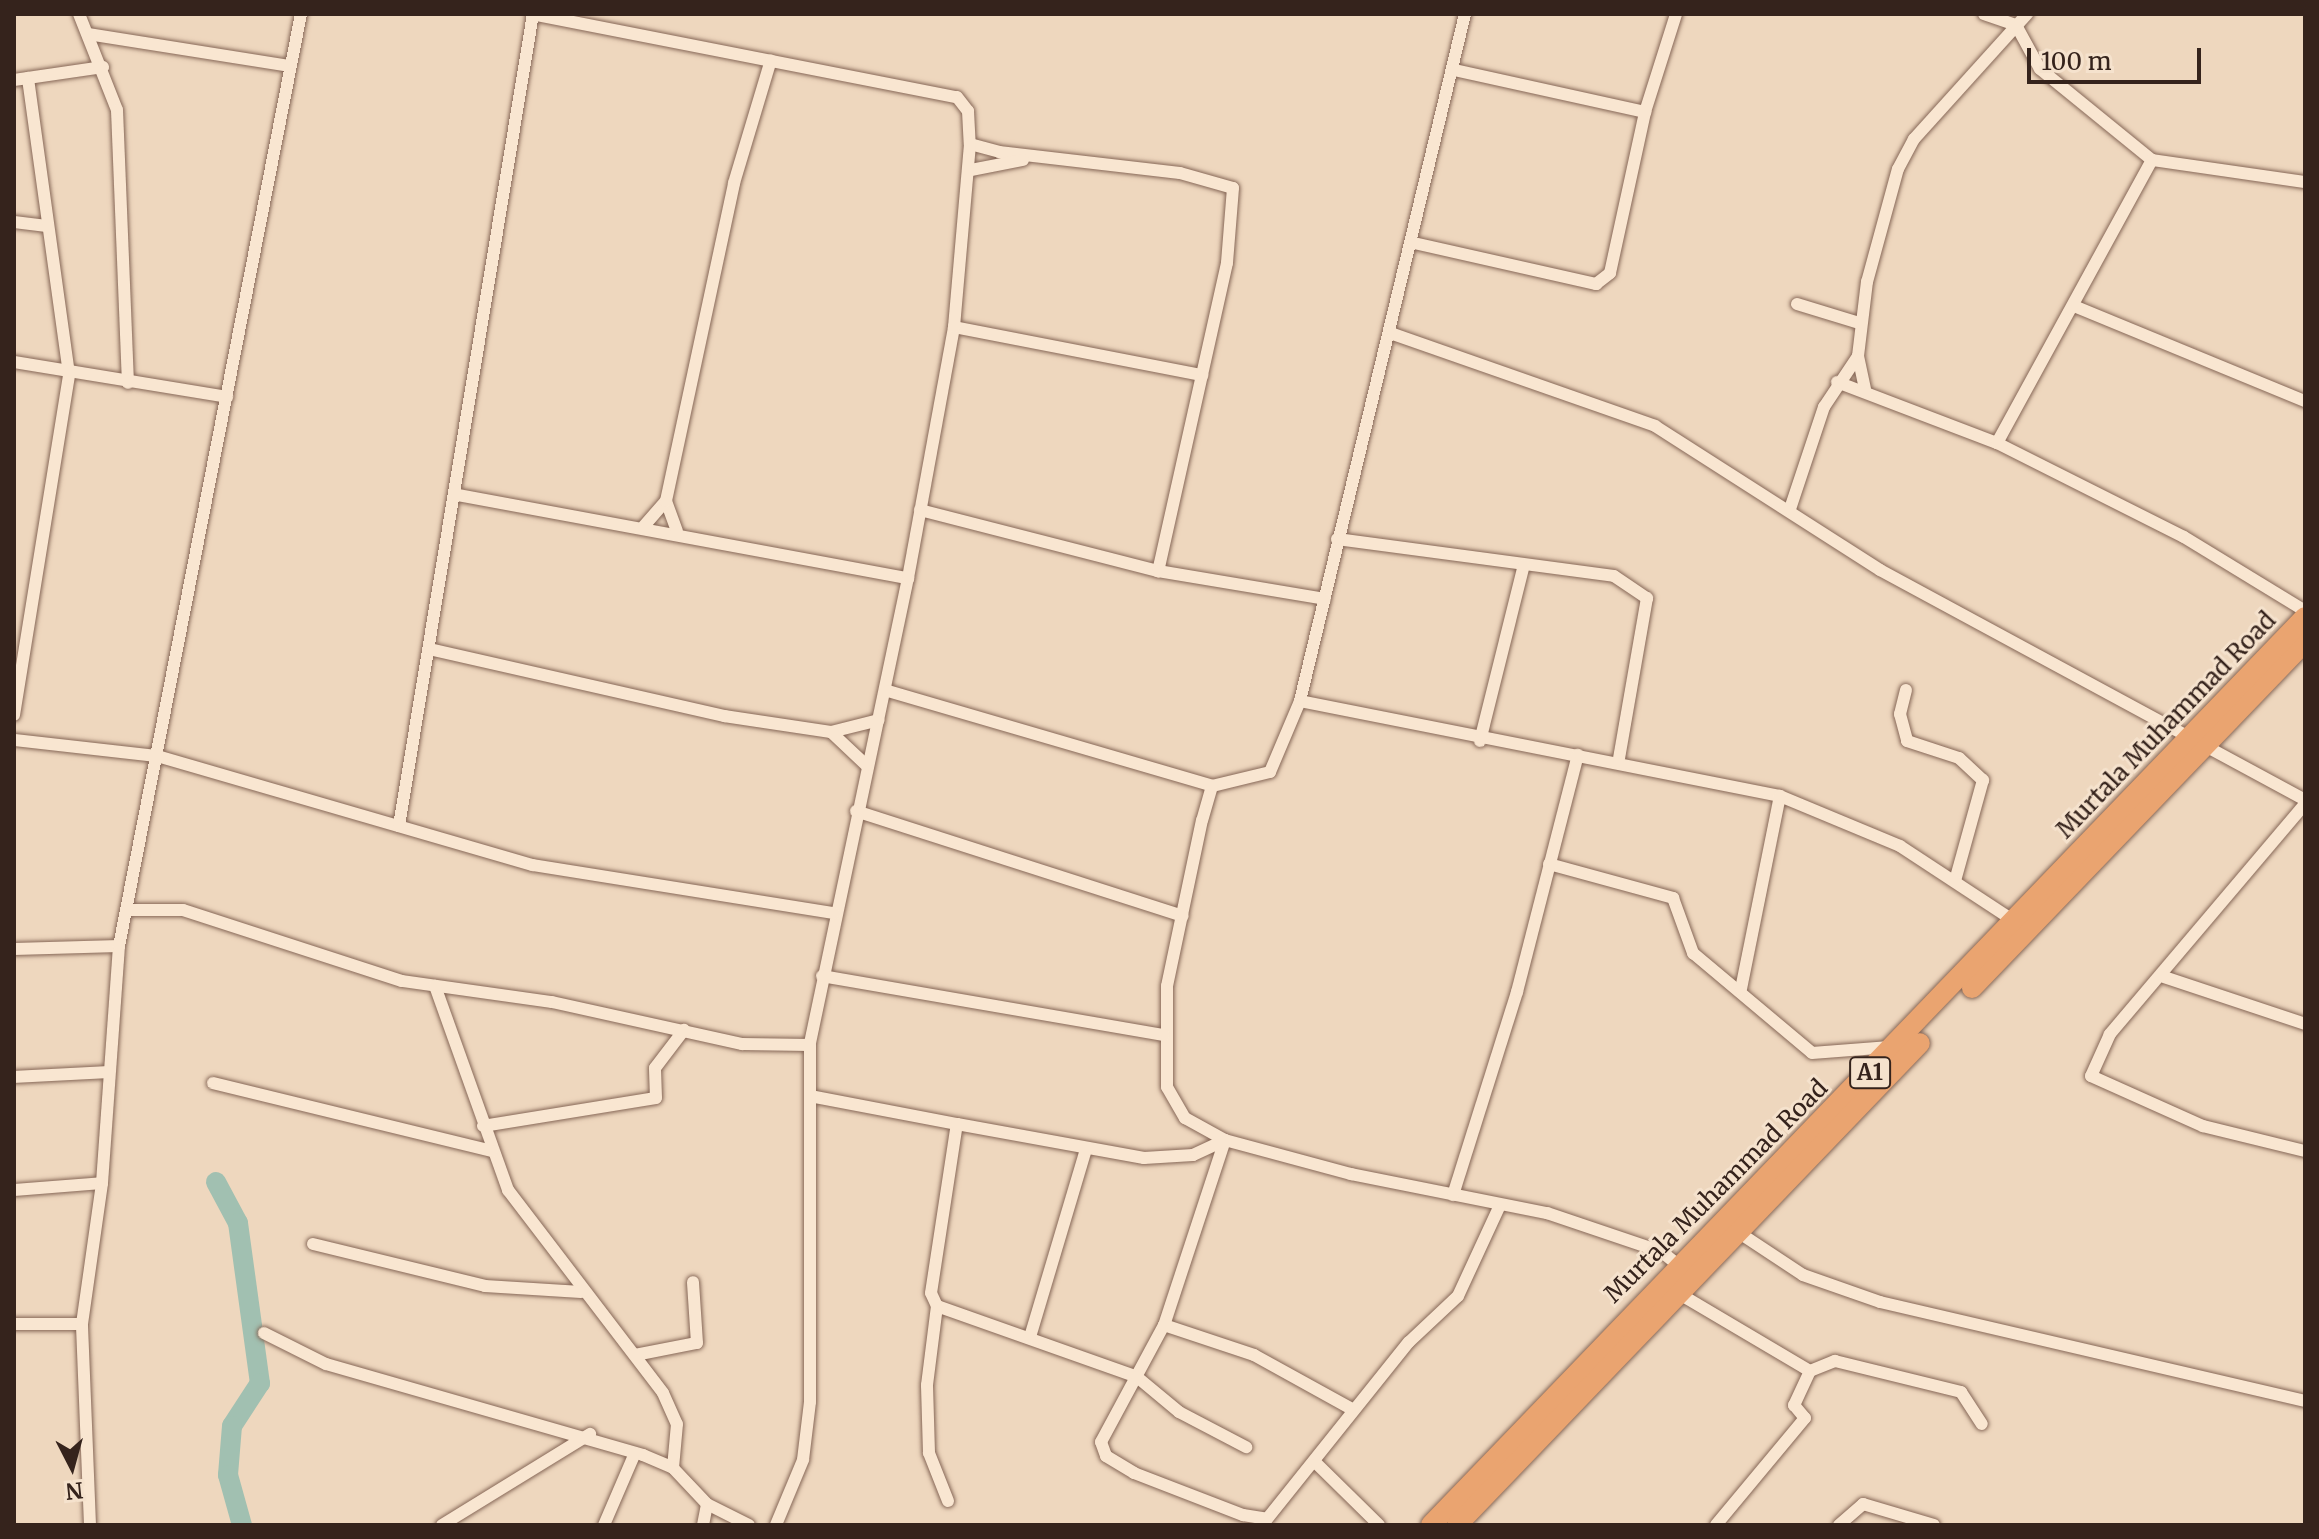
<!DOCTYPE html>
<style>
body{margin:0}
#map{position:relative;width:2319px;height:1539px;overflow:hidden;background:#eed7be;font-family:Merriweather,serif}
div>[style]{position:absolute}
.river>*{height:20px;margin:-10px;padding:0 10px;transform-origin:10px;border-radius:10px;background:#a1c0b1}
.roads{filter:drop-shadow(0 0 2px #866757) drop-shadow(0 0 2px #866757)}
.minor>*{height:12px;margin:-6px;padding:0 6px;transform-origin:6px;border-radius:6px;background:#f9e6d1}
.trunk>*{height:20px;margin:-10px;padding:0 10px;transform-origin:10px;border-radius:10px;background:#eaa470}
span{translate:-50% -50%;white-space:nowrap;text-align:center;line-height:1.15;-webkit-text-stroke:6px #f5e2cd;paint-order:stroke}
.shield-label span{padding:2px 6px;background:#f5e2cd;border:2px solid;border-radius:6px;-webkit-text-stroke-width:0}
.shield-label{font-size:22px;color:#35231c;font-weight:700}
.street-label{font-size:24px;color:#35231c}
.frame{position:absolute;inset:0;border:16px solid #35231c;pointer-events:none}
.north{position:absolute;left:32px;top:1427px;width:80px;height:80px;-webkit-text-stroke:6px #f5e2cd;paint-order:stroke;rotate:174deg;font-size:22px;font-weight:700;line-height:32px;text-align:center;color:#35231c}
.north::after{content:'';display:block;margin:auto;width:28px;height:36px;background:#35231c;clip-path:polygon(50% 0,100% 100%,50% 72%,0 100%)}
.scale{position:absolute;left:2027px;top:48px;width:174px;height:36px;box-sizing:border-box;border:4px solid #35231c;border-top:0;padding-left:10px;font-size:24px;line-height:28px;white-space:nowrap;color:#35231c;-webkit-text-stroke:6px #f5e2cd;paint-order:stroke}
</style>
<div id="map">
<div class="river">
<i style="left:216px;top:1182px;width:47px;rotate:61.8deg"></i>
<i style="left:238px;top:1223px;width:162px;rotate:82.2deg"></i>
<i style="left:260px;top:1383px;width:51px;rotate:123.1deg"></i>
<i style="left:232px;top:1426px;width:49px;rotate:94.7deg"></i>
<i style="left:228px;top:1475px;width:52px;rotate:74.4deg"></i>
</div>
<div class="roads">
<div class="minor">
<i style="left:79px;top:14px;width:103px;rotate:68.4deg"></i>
<i style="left:117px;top:110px;width:273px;rotate:87.7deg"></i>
<i style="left:532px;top:14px;width:433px;rotate:11.1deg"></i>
<i style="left:957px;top:97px;width:18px;rotate:52deg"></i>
<i style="left:968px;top:111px;width:33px;rotate:87deg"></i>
<i style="left:970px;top:144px;width:30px;rotate:15deg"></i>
<i style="left:999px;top:152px;width:182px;rotate:6.6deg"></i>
<i style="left:1180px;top:173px;width:55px;rotate:15.8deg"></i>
<i style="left:1233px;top:188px;width:75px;rotate:94.6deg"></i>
<i style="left:1227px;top:263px;width:316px;rotate:102.6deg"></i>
<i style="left:1465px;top:14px;width:707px;rotate:103.51deg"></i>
<i style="left:1300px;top:701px;width:77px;rotate:112.9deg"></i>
<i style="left:1270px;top:772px;width:60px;rotate:166.4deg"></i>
<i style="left:1212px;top:786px;width:35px;rotate:106deg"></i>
<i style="left:1202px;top:820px;width:170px;rotate:101.9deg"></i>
<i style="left:1167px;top:986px;width:101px;rotate:90deg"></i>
<i style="left:1167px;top:1087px;width:36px;rotate:60deg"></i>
<i style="left:1185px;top:1118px;width:46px;rotate:28.8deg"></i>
<i style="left:1225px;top:1140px;width:131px;rotate:15.1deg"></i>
<i style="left:1351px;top:1174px;width:200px;rotate:11.3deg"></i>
<i style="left:1547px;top:1213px;width:121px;rotate:18.7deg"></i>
<i style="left:1662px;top:1252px;width:21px;rotate:39deg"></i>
<i style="left:1984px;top:14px;width:34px;rotate:19deg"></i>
<i style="left:2016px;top:25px;width:50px;rotate:61.4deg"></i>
<i style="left:2040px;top:69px;width:144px;rotate:39.1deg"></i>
<i style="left:2152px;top:160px;width:155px;rotate:8.2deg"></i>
<i style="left:88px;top:34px;width:205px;rotate:9deg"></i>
<i style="left:1454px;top:70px;width:196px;rotate:12.4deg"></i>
<i style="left:14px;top:80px;width:90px;rotate:-8.3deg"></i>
<i style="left:971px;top:170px;width:53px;rotate:-10.9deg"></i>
<i style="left:14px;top:222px;width:31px;rotate:7deg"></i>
<i style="left:1414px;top:243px;width:187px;rotate:12.7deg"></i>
<i style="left:1596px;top:284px;width:18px;rotate:-38deg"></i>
<i style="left:1610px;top:273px;width:165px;rotate:-77.7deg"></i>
<i style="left:1645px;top:112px;width:103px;rotate:-72.4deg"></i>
<i style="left:1797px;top:304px;width:65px;rotate:17deg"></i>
<i style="left:2074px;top:306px;width:250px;rotate:22.4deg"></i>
<i style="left:954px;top:327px;width:253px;rotate:11deg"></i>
<i style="left:1393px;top:334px;width:278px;rotate:19.3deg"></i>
<i style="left:1655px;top:426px;width:267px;rotate:32.6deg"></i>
<i style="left:1880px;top:570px;width:483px;rotate:28.4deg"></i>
<i style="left:1858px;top:356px;width:34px;rotate:78deg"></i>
<i style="left:14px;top:362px;width:216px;rotate:9.3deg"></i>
<i style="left:1837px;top:382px;width:171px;rotate:20.9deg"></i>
<i style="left:1997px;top:443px;width:209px;rotate:26.7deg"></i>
<i style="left:2184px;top:537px;width:142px;rotate:31.4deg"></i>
<i style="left:1997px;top:443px;width:323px;rotate:-61.3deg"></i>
<i style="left:458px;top:495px;width:458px;rotate:10.5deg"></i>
<i style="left:908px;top:578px;width:477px;rotate:101.9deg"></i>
<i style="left:810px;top:1045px;width:357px;rotate:90deg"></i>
<i style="left:810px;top:1402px;width:58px;rotate:96.9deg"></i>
<i style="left:803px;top:1460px;width:70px;rotate:112.6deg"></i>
<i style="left:666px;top:501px;width:32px;rotate:70deg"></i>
<i style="left:1790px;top:509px;width:108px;rotate:-71.6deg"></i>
<i style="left:1824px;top:407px;width:61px;rotate:-56.3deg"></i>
<i style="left:1858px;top:356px;width:75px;rotate:-83.1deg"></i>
<i style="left:1867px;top:282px;width:117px;rotate:-74.7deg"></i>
<i style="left:1898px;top:169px;width:34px;rotate:-62deg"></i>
<i style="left:1914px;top:139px;width:169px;rotate:-47.9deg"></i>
<i style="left:920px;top:510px;width:246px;rotate:14.4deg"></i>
<i style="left:1158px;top:571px;width:169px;rotate:9.5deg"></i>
<i style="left:644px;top:526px;width:33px;rotate:-49deg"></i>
<i style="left:666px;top:501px;width:325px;rotate:-77.9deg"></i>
<i style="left:734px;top:183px;width:128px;rotate:-73.3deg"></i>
<i style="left:1337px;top:539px;width:279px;rotate:7.6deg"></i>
<i style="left:1614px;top:576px;width:40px;rotate:34deg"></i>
<i style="left:1647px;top:598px;width:163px;rotate:99.9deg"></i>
<i style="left:908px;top:578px;width:255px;rotate:-79.6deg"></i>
<i style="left:954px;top:327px;width:184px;rotate:-85deg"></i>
<i style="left:429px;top:649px;width:303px;rotate:12.8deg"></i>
<i style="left:724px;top:716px;width:108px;rotate:8.5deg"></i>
<i style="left:831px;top:732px;width:49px;rotate:-14deg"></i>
<i style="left:1906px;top:690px;width:25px;rotate:104deg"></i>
<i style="left:1900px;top:714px;width:28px;rotate:75deg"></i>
<i style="left:1907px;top:741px;width:55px;rotate:18.1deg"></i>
<i style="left:1959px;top:758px;width:33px;rotate:43deg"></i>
<i style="left:1983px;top:780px;width:105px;rotate:105.5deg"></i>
<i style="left:888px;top:691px;width:338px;rotate:16.3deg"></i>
<i style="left:1300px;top:701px;width:489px;rotate:11.2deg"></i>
<i style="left:1780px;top:796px;width:130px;rotate:22.6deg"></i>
<i style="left:1900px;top:846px;width:136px;rotate:33.3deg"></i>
<i style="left:14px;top:715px;width:345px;rotate:-80.8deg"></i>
<i style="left:69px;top:374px;width:299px;rotate:-97.9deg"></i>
<i style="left:831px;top:732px;width:48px;rotate:43.3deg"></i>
<i style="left:14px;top:740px;width:144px;rotate:6.4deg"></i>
<i style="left:157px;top:756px;width:391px;rotate:16.2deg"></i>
<i style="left:533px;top:865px;width:305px;rotate:9.1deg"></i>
<i style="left:1480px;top:741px;width:181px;rotate:-76deg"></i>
<i style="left:2305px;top:804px;width:302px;rotate:130.3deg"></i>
<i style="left:2110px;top:1034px;width:46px;rotate:114.3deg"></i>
<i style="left:2091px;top:1076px;width:123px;rotate:24.1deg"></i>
<i style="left:2203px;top:1126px;width:105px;rotate:13.8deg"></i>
<i style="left:856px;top:811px;width:343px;rotate:17.8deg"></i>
<i style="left:399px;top:826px;width:823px;rotate:-80.63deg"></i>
<i style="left:1549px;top:864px;width:129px;rotate:15.3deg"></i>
<i style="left:1673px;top:898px;width:59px;rotate:70deg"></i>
<i style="left:1693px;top:953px;width:155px;rotate:40deg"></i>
<i style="left:1812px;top:1053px;width:78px;rotate:-4.4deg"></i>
<i style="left:129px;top:910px;width:54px"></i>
<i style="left:183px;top:910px;width:230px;rotate:18deg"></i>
<i style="left:402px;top:981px;width:151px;rotate:8deg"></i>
<i style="left:552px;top:1002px;width:195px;rotate:12.5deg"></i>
<i style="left:742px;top:1044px;width:68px;rotate:0.8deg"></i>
<i style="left:14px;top:949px;width:105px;rotate:-1.6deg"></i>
<i style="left:822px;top:976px;width:347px;rotate:9.8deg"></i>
<i style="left:2164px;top:977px;width:149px;rotate:18.4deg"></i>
<i style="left:435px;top:986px;width:217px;rotate:70.3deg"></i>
<i style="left:508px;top:1190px;width:255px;rotate:52.6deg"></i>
<i style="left:663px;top:1393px;width:34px;rotate:66deg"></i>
<i style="left:677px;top:1424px;width:44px;rotate:95.2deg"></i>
<i style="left:1741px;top:989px;width:197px;rotate:-78.6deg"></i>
<i style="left:14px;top:1077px;width:94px;rotate:-3deg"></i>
<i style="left:213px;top:1083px;width:287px;rotate:13.7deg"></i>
<i style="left:810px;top:1096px;width:150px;rotate:10.8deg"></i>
<i style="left:483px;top:1126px;width:175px;rotate:-9.2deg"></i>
<i style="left:656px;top:1098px;width:30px;rotate:-92deg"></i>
<i style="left:655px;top:1068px;width:48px;rotate:-52.7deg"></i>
<i style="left:1225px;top:1140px;width:195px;rotate:108.2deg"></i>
<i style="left:1164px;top:1325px;width:133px;rotate:118.3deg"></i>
<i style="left:1101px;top:1442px;width:15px;rotate:70deg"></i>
<i style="left:1106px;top:1456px;width:33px;rotate:31deg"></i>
<i style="left:1134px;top:1473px;width:117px;rotate:21.1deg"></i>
<i style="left:1243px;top:1515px;width:24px;rotate:9deg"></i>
<i style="left:1267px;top:1519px;width:227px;rotate:-51.3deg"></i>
<i style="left:1409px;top:1342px;width:67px;rotate:-43.2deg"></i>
<i style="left:1458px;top:1296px;width:100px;rotate:-65.2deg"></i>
<i style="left:14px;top:1190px;width:88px;rotate:-4.5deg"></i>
<i style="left:1453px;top:1195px;width:213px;rotate:-72.5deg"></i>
<i style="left:1517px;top:992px;width:245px;rotate:-75.6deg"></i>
<i style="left:1738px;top:1232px;width:78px;rotate:33.5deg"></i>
<i style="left:1803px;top:1275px;width:82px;rotate:19.3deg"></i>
<i style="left:1880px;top:1302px;width:436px;rotate:13.1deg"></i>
<i style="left:313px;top:1244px;width:177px;rotate:13.7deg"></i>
<i style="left:485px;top:1286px;width:96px;rotate:3.6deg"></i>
<i style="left:1678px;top:1293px;width:153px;rotate:30.6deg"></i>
<i style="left:1810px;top:1371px;width:38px;rotate:115deg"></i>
<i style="left:1794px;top:1405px;width:17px;rotate:50deg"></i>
<i style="left:1805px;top:1418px;width:139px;rotate:129.8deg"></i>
<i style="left:937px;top:1306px;width:212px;rotate:19.5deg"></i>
<i style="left:1137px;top:1377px;width:55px;rotate:39.8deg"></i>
<i style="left:1179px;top:1412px;width:76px;rotate:27.6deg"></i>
<i style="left:14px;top:1324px;width:68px"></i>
<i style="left:1164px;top:1325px;width:95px;rotate:18.4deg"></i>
<i style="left:1254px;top:1355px;width:112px;rotate:28.9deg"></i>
<i style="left:264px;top:1333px;width:69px;rotate:26.6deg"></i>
<i style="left:326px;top:1364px;width:330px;rotate:16deg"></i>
<i style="left:643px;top:1455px;width:33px;rotate:23deg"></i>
<i style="left:673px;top:1468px;width:50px;rotate:46.6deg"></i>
<i style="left:707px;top:1504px;width:47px;rotate:26.6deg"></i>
<i style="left:1030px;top:1337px;width:196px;rotate:-73.4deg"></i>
<i style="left:635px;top:1355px;width:63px;rotate:-11deg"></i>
<i style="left:697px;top:1343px;width:61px;rotate:-93.8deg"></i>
<i style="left:1810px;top:1371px;width:27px;rotate:-22deg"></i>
<i style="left:1835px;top:1361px;width:130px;rotate:13.8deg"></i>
<i style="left:1961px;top:1392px;width:38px;rotate:57deg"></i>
<i style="left:1317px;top:1464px;width:87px;rotate:44.5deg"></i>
<i style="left:948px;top:1501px;width:52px;rotate:-111.6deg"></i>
<i style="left:929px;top:1453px;width:68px;rotate:-91.7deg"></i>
<i style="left:927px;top:1385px;width:80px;rotate:-82.8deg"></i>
<i style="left:937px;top:1306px;width:14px;rotate:-115deg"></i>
<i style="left:931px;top:1293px;width:171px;rotate:-81.3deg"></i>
<i style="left:957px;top:1124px;width:190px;rotate:10.3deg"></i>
<i style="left:1144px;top:1158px;width:49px;rotate:-3.5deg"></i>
<i style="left:1193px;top:1155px;width:35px;rotate:-25deg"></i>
<i style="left:90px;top:1525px;width:201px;rotate:-92.3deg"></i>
<i style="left:82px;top:1324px;width:142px;rotate:-81.9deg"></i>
<i style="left:102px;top:1183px;width:238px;rotate:-85.9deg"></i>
<i style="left:119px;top:946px;width:950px;rotate:-78.95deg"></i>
<i style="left:442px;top:1525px;width:174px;rotate:-31.6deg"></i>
<i style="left:604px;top:1525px;width:78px;rotate:-66.7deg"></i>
<i style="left:703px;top:1525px;width:21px;rotate:-79deg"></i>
<i style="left:1839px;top:1525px;width:32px;rotate:-41deg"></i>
<i style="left:1863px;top:1504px;width:74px;rotate:16.5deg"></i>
</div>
<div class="trunk">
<i style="left:1972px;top:988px;width:480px;rotate:-46.1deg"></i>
<i style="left:1431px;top:1525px;width:1260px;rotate:-46.09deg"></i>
<i style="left:1457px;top:1525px;width:668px;rotate:-46.15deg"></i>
</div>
</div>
<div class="shield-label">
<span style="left:1870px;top:1073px">A1</span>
</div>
<div class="street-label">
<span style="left:2166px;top:725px;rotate:-46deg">Murtala Muhammad Road</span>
<span style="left:1716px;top:1191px;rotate:-45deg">Murtala Muhammad Road</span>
</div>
<div class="frame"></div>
<div class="north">N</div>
<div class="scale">100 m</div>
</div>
